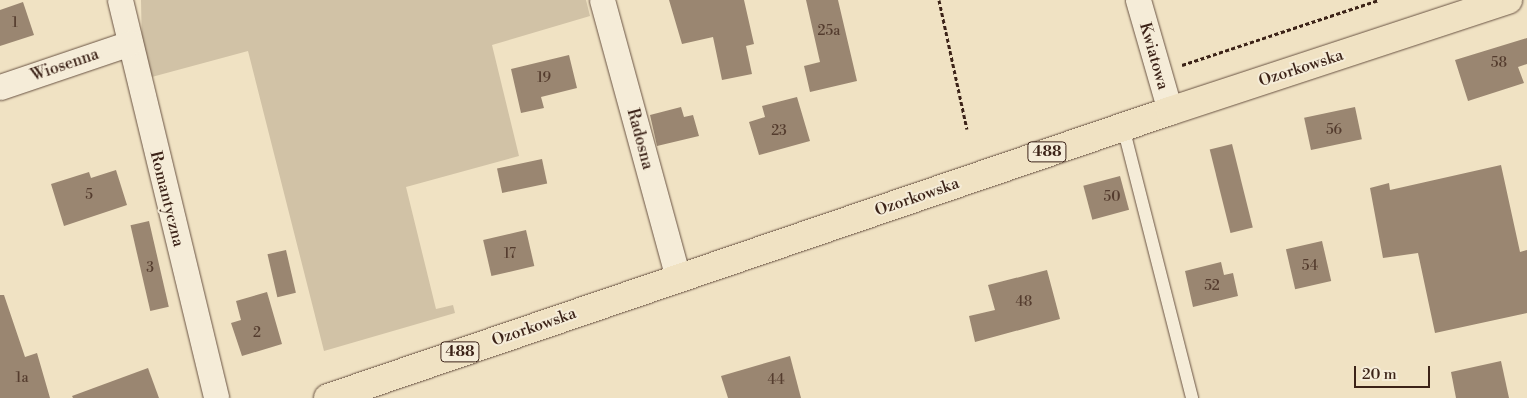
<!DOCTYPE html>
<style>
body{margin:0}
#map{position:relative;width:1527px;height:398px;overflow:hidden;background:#f0e2c3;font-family:"Libre Bodoni",serif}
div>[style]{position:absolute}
.green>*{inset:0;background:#d1c2a6}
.building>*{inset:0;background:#9a8671;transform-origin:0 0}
.path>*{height:3px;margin-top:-1.5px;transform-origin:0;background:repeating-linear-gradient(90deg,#3c2318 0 4px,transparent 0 6.5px)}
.roads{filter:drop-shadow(0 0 1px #695343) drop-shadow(0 0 1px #695343)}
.lane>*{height:12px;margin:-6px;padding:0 6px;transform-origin:6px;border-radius:6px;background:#f5ecd8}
.street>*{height:25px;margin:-12.5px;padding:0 12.5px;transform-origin:12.5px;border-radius:12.5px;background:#f5ecd8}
.primary>*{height:28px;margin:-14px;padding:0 14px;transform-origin:14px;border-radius:14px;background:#f0e2c3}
span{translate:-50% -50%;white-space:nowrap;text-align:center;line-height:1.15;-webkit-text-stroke:4px #f5ecd8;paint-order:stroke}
.number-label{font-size:14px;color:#543c2e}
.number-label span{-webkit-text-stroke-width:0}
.shield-label span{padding:1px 4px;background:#f5ecd8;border:1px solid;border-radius:4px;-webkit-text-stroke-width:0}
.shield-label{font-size:15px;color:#3c2318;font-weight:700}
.street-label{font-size:16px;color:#3c2318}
.scale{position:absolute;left:1354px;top:366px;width:76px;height:22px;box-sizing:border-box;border:2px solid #3c2318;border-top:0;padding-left:6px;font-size:15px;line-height:18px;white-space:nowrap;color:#3c2318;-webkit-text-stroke:4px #f5ecd8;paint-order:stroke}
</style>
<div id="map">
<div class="green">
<i style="clip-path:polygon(141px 0,586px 0,590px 16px,492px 45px,519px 156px,406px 187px,436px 309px,453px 305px,455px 313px,324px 351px,248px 51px,148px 78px,142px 50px)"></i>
</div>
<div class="building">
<i style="clip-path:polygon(669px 0,744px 0,754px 44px,746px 46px,752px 74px,722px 80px,713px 37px,682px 44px)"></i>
<i style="clip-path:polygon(806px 0,838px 0,857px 81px,810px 92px,804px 66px,820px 62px)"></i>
<i style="clip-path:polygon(23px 2px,34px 35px,0 46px,0 10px)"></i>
<i style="clip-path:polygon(1527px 38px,1527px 64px,1518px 67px,1524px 83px,1468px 101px,1455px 60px)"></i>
<i style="clip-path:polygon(569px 55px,577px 88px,541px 97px,544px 108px,521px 113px,511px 69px)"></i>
<i style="clip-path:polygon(797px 97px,810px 141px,759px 155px,749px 122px,765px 117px,762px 106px)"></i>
<i style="clip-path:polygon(681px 107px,684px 117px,693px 115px,699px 136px,657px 146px,650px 115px)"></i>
<i style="left:1355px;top:107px;width:33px;height:52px;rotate:78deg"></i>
<i style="left:1232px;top:144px;width:86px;height:23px;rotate:76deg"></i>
<i style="left:542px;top:159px;width:25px;height:46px;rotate:78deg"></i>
<i style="clip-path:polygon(1501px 165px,1520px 252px,1527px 250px,1527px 313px,1435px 333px,1418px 253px,1383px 258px,1370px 188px,1389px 183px,1390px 190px)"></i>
<i style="clip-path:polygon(116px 170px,127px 205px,64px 226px,51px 184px,89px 172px,91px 178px)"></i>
<i style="left:1120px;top:176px;width:35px;height:38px;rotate:75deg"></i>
<i style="left:149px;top:221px;width:88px;height:19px;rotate:77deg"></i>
<i style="left:526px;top:230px;width:37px;height:44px;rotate:77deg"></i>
<i style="left:1322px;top:241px;width:41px;height:37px;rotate:77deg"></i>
<i style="left:286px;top:250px;width:44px;height:19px;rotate:77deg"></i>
<i style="clip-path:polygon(1221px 262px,1224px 275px,1233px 273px,1238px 296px,1193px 307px,1185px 271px)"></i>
<i style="clip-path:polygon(1047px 270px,1060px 319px,975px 342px,969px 316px,995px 310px,988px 285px)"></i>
<i style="clip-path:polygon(267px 292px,282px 344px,242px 356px,231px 323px,241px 320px,236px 301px)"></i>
<i style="clip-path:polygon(0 295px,4px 295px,25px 357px,37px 353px,50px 398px,0 398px)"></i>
<i style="clip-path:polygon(790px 356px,801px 398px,728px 398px,721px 376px)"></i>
<i style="clip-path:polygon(1501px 361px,1509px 398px,1456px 398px,1451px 372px)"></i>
<i style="clip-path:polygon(148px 368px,159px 398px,73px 398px,72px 396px)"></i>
</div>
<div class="path">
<i style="left:939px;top:0;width:132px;rotate:77.8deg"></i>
<i style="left:1182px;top:65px;width:207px;rotate:-18.3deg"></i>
</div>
<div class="roads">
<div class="lane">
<i style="left:1123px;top:127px;width:280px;rotate:75.7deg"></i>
</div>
<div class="street">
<i style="left:120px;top:0;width:409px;rotate:76.4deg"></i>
<i style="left:602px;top:0;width:288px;rotate:74.7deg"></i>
<i style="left:1138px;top:0;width:116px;rotate:73.9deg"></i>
<i style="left:0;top:87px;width:137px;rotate:-18.7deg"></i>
</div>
<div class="primary">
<i style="left:328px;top:398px;width:890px;rotate:-18.82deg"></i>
<i style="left:1170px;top:111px;width:356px;rotate:-18.2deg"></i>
</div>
</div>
<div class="number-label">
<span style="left:15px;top:23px">1</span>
<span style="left:829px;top:31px">25a</span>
<span style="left:1499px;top:63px">58</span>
<span style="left:544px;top:78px">19</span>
<span style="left:1334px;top:130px">56</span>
<span style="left:779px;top:131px">23</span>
<span style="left:89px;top:195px">5</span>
<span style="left:1112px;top:197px">50</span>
<span style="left:510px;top:254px">17</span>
<span style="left:1310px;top:266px">54</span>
<span style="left:150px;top:268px">3</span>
<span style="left:1212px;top:286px">52</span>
<span style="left:1024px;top:302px">48</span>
<span style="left:257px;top:333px">2</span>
<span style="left:22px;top:378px">1a</span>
<span style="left:776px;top:380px">44</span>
</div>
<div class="shield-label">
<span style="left:1047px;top:152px">488</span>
<span style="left:460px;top:352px">488</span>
</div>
<div class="street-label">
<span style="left:1154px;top:56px;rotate:74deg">Kwiatowa</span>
<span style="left:65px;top:65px;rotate:-19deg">Wiosenna</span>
<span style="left:1301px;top:68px;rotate:-18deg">Ozorkowska</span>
<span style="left:640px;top:139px;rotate:75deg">Radosna</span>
<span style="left:917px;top:197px;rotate:-19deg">Ozorkowska</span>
<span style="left:167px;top:199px;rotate:76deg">Romantyczna</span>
<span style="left:534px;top:327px;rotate:-19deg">Ozorkowska</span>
</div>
<div class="scale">20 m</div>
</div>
